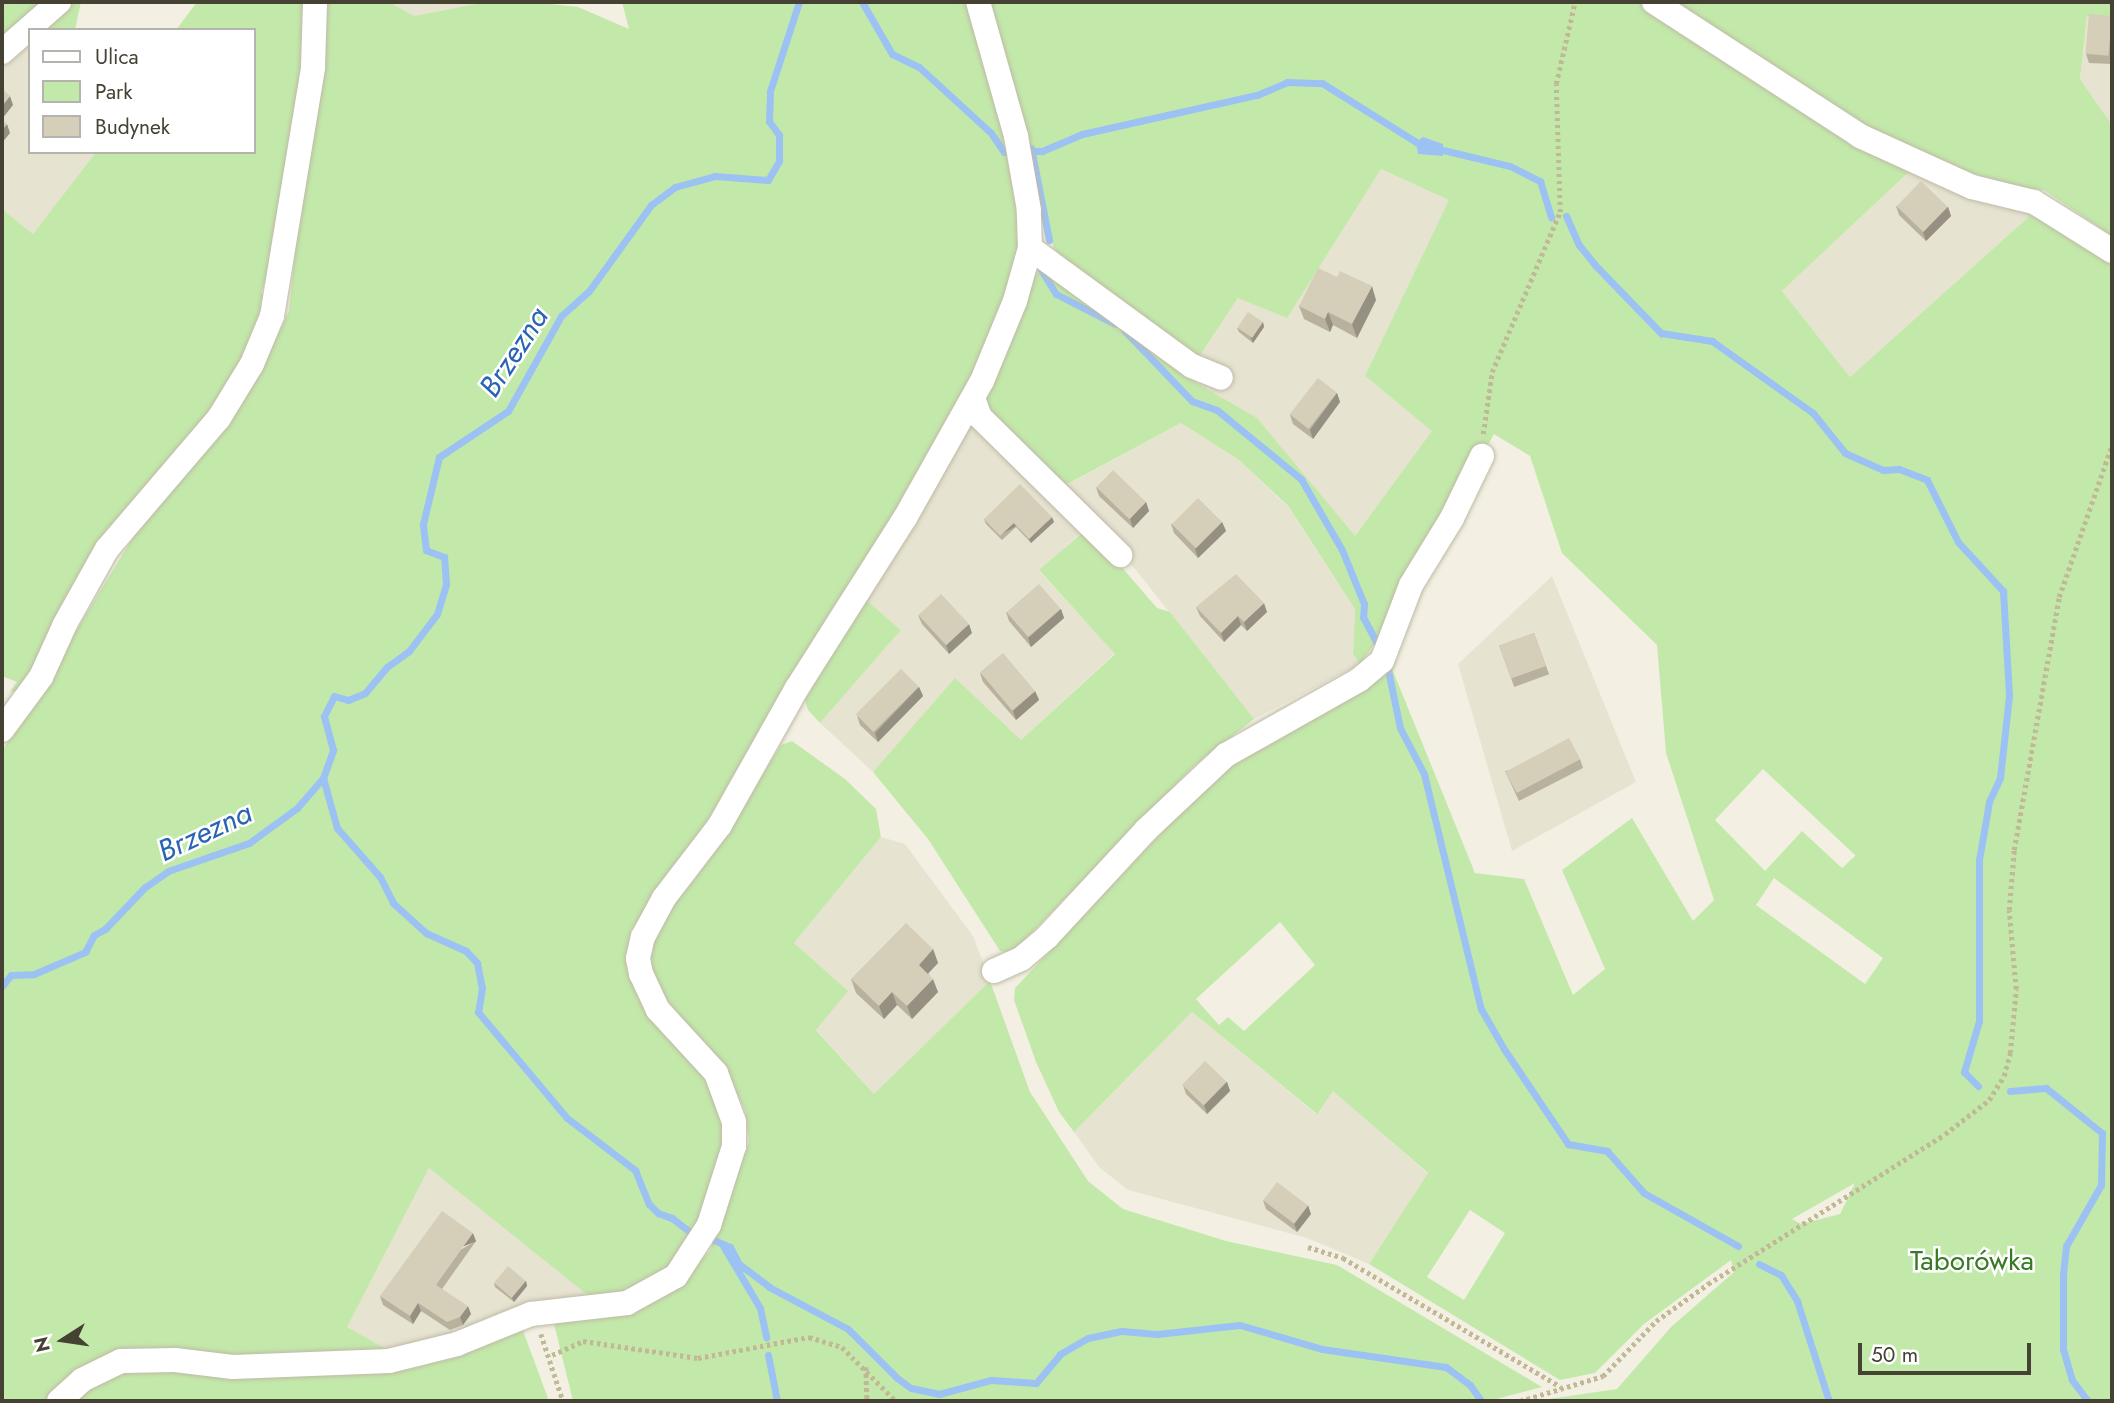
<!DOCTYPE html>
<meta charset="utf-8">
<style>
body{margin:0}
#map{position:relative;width:2114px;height:1403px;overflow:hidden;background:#f3f0e3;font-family:Jost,sans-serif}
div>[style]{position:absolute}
.residential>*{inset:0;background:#e7e3d1}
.green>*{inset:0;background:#c3e9aa}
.water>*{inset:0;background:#9cc2f3}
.stream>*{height:7px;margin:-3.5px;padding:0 3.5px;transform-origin:3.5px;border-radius:3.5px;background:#9cc2f3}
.path>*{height:4.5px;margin-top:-2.25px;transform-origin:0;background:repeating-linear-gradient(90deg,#c1b896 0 3.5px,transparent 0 7px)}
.roads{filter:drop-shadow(0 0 2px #bebaa6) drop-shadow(0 0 2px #bebaa6)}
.minor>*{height:24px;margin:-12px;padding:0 12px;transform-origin:12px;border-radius:12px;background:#fff}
.wall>*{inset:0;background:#b7b19e;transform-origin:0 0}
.shaded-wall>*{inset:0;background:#959081;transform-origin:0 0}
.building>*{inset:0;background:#d5ceb8;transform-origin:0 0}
span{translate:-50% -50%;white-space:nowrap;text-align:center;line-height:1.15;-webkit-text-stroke:5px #fff;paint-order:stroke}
.park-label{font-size:28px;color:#377924}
.water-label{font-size:30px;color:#2863b5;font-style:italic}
.frame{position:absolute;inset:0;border:4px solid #454133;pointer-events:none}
.legend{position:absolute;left:28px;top:28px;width:228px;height:126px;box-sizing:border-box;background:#fff;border:2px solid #b5b3ad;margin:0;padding:9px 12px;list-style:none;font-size:21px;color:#454133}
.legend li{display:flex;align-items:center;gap:14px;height:35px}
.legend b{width:35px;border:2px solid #b5b3ad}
.north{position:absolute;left:28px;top:1305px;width:70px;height:70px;-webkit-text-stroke:5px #fff;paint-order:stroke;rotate:258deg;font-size:19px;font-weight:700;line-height:28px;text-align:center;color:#454133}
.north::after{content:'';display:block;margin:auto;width:24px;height:32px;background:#454133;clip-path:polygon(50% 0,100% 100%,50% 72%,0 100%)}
.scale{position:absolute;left:1858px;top:1343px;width:173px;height:32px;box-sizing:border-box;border:4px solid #454133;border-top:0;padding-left:9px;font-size:21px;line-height:24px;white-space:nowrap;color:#454133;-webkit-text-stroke:5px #fff;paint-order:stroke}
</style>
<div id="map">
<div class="residential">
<i style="clip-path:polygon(389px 2px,486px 2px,414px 16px)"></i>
<i style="clip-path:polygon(2087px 16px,2112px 19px,2112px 125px,2080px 79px)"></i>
<i style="clip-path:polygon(25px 42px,30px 46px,30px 152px,96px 152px,33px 234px,2px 209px,2px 62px)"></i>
<i style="clip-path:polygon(1381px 169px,1450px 200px,1365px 376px,1433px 431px,1355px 536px,1186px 377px,1238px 298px,1321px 262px)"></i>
<i style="clip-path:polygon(1912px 169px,2034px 212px,1850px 377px,1782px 291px)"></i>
<i style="clip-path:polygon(974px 421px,1082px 532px,1039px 571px,1115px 653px,1021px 740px,955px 679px,873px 772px,820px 723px,901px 630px,864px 598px,958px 438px)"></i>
<i style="clip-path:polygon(1181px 423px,1239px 460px,1288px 507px,1355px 609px,1353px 654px,1360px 664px,1254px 719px,1135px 569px,1063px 487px)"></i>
<i style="clip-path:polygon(1552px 576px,1636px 782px,1512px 851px,1458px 664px)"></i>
<i style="clip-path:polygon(881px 837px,905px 844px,973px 936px,990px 981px,875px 1095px,816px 1029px,794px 943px)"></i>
<i style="clip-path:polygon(1192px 1012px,1316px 1114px,1333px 1090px,1428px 1174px,1369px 1264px,1307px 1238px,1128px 1190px,1099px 1167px,1074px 1132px)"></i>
<i style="clip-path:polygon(429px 1168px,567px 1274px,589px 1296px,393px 1353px,346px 1327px)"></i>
</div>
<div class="green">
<i style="clip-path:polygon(2px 2px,50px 2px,2px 44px)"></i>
<i style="clip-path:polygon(69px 2px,81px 2px,75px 30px,38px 30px)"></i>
<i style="clip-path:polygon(197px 2px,305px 2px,302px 71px,271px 269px,261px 292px,266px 299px,255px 336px,228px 385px,174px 461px,84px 570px,25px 681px,19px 691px,10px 692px,17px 682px,2px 676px,2px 209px,33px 234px,96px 152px,254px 152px,254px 30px,176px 30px)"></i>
<i style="clip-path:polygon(327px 2px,389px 2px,414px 16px,486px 2px,532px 2px,578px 7px,629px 29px,622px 2px,969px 2px,1006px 144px,1022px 246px,987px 353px,901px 499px,902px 509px,835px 604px,697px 838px,631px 930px,626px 964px,634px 989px,714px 1087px,728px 1127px,700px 1221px,670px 1267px,633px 1293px,589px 1296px,429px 1168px,347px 1327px,393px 1353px,273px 1359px,179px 1353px,115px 1375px,157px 1368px,423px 1366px,522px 1328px,549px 1401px,2px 1401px,2px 751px,139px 528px,272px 347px,289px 311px,298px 224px,324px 71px)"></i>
<i style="clip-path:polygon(evenodd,988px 2px,1643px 2px,1912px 169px,1782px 291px,1850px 377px,2034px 212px,2112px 262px,2112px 1401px,1535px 1401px,1617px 1389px,1671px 1327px,1734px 1272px,1731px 1260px,1644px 1324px,1595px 1373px,1560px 1380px,1369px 1264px,1428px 1173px,1333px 1091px,1317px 1114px,1192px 1012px,1074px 1132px,1059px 1112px,1036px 1062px,1014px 1000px,1015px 988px,1216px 775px,1396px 662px,1393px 671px,1475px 873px,1524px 879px,1573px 995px,1605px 969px,1562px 870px,1632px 818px,1693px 921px,1714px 900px,1666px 753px,1657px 645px,1562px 553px,1530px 456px,1494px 434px,1388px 625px,1360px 664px,1353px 654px,1355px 609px,1288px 506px,1239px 460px,1181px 423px,1062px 487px,994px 424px,982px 396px,1031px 281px,1036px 273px,1052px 275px,1186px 377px,1257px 418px,1355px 536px,1432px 431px,1365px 376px,1449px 200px,1381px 169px,1287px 318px,1238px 298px,1197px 360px,1070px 268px,1054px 248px,988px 2px,1763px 769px,1855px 855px,1855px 856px,1842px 868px,1802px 831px,1765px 871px,1715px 820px,1763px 769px,988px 2px,1774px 878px,1883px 958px,1865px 984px,1756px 905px,1774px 878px,988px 2px,1280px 922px,1315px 965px,1244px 1031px,1228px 1017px,1219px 1025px,1196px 999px,1280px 922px,988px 2px,1855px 1183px,1840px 1214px,1801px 1224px,1792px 1219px,1855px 1183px,988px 2px,1470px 1210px,1505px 1233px,1464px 1300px,1427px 1277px,1470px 1210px)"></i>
<i style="clip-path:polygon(1671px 2px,2112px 2px,2112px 19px,2087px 16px,2080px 79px,2112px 125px,2112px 236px,2044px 190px,2020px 189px,1927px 158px,1832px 108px)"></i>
<i style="clip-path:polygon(1088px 528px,1157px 608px,1170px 612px,1254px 719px,1194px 766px,1012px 953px,1000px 951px,928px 839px,873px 772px,955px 678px,1021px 740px,1115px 654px,1039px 570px)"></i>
<i style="clip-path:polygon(864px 598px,901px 630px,820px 723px,808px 710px,805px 700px)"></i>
<i style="clip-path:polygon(792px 741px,845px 779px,876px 809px,881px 837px,794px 943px,848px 991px,816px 1030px,874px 1094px,990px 981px,1030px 1092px,1088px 1181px,1123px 1209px,1226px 1241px,1337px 1265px,1542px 1387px,1489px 1401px,573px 1401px,553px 1320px,697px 1263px,710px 1251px,749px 1142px,745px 1110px,724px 1068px,651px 981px,648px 953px,658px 923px,694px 880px,781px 745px)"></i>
</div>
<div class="water">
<i style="clip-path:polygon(1423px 137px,1443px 144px,1443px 156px,1418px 154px,1416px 142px)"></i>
</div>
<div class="stream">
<i style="left:862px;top:2px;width:60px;rotate:60deg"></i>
<i style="left:892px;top:54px;width:30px;rotate:26deg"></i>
<i style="left:919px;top:67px;width:98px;rotate:42.5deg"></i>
<i style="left:991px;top:133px;width:23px;rotate:56deg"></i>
<i style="left:1004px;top:152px;width:6px;rotate:-9deg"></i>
<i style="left:1031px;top:148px;width:94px;rotate:78.9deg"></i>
<i style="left:1439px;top:149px;width:73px;rotate:13.5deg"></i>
<i style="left:1510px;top:166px;width:34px;rotate:27deg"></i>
<i style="left:1540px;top:181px;width:38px;rotate:73deg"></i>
<i style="left:1033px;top:151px;width:9px"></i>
<i style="left:1042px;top:151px;width:43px;rotate:-23deg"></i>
<i style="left:1082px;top:134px;width:179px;rotate:-12.6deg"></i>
<i style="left:1257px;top:95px;width:33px;rotate:-23deg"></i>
<i style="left:1287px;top:82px;width:35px;rotate:2deg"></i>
<i style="left:1322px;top:83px;width:120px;rotate:32.1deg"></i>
<i style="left:1566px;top:216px;width:32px;rotate:66deg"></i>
<i style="left:1579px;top:245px;width:26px;rotate:51deg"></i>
<i style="left:1595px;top:265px;width:95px;rotate:45.9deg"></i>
<i style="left:1661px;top:333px;width:52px;rotate:8.9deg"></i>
<i style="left:1712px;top:341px;width:124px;rotate:35.5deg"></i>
<i style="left:1813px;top:413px;width:51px;rotate:51.3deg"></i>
<i style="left:1845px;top:453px;width:42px;rotate:24.1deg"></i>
<i style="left:1883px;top:470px;width:16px;rotate:-4deg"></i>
<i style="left:1899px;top:469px;width:30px;rotate:21deg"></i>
<i style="left:1927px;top:480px;width:69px;rotate:63.4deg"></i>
<i style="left:1958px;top:542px;width:67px;rotate:47.4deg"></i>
<i style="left:2003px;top:591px;width:105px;rotate:86.7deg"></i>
<i style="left:2009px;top:696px;width:82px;rotate:96.3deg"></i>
<i style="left:2000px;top:778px;width:26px;rotate:115deg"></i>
<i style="left:1989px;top:802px;width:59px;rotate:99.8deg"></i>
<i style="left:1979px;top:860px;width:161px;rotate:90deg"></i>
<i style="left:1979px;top:1021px;width:53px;rotate:106.4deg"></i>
<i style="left:1964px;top:1072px;width:20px;rotate:45deg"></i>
<i style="left:1041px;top:270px;width:28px;rotate:58deg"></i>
<i style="left:1056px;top:294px;width:66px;rotate:27deg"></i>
<i style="left:1125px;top:331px;width:97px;rotate:46.3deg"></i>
<i style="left:1192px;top:401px;width:27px;rotate:20deg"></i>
<i style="left:1217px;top:410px;width:109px;rotate:39.4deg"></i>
<i style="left:1301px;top:479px;width:82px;rotate:60deg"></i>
<i style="left:1342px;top:550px;width:58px;rotate:67.8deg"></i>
<i style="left:1364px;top:604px;width:13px;rotate:94deg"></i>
<i style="left:1363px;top:617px;width:32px;rotate:62deg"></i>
<i style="left:1388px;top:670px;width:59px;rotate:78.3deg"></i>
<i style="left:1400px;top:728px;width:52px;rotate:62.4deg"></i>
<i style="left:1424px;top:774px;width:242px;rotate:76.4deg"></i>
<i style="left:1481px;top:1009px;width:46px;rotate:60.1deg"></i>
<i style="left:1504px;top:1049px;width:115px;rotate:56deg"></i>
<i style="left:1568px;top:1144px;width:40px;rotate:10deg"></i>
<i style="left:1607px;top:1151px;width:56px;rotate:48.6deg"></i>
<i style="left:1644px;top:1193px;width:108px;rotate:29.4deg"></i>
<i style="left:323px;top:778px;width:52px;rotate:74.4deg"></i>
<i style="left:337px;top:828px;width:65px;rotate:48.7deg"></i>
<i style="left:380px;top:877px;width:29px;rotate:63deg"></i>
<i style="left:393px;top:903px;width:45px;rotate:42.3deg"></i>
<i style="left:426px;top:933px;width:44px;rotate:24.2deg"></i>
<i style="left:466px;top:951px;width:16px;rotate:47deg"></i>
<i style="left:477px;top:963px;width:25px;rotate:79deg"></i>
<i style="left:482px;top:988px;width:24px;rotate:99deg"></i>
<i style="left:478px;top:1012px;width:138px;rotate:50deg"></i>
<i style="left:567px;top:1118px;width:86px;rotate:37.4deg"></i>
<i style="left:635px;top:1170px;width:37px;rotate:68deg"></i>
<i style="left:649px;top:1204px;width:13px;rotate:45deg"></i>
<i style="left:658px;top:1213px;width:15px;rotate:20deg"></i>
<i style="left:672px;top:1218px;width:24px;rotate:38deg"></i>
<i style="left:2px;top:986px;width:14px;rotate:-51deg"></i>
<i style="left:11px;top:975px;width:23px;rotate:-2deg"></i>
<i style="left:34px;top:974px;width:56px;rotate:-23.3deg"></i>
<i style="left:85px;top:952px;width:19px;rotate:-62deg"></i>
<i style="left:94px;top:935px;width:13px;rotate:-29deg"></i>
<i style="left:105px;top:929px;width:57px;rotate:-46.4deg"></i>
<i style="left:144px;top:888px;width:29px;rotate:-35deg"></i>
<i style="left:168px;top:871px;width:86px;rotate:-19.1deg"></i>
<i style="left:249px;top:843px;width:59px;rotate:-36.1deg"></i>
<i style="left:297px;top:808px;width:40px;rotate:-49deg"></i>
<i style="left:323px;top:778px;width:30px;rotate:-70deg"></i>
<i style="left:333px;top:750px;width:35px;rotate:-105deg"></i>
<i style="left:324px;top:716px;width:22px;rotate:-63deg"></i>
<i style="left:334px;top:696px;width:15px;rotate:16deg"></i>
<i style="left:348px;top:700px;width:18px;rotate:-22deg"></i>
<i style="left:365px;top:693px;width:34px;rotate:-50deg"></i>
<i style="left:387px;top:667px;width:27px;rotate:-36deg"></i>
<i style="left:409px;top:651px;width:46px;rotate:-52.9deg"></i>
<i style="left:437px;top:614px;width:31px;rotate:-73deg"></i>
<i style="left:446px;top:584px;width:27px;rotate:-94deg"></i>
<i style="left:444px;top:557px;width:19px;rotate:-159deg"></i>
<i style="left:426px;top:550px;width:26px;rotate:-97deg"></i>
<i style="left:423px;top:524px;width:69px;rotate:-76.6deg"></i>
<i style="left:439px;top:457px;width:83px;rotate:-33.7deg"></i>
<i style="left:508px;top:411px;width:109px;rotate:-60.8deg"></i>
<i style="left:561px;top:316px;width:38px;rotate:-42deg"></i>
<i style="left:589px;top:291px;width:106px;rotate:-54.2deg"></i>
<i style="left:651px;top:205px;width:30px;rotate:-37deg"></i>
<i style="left:675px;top:187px;width:41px;rotate:-15.4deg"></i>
<i style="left:715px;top:176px;width:53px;rotate:4.3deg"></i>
<i style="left:768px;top:180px;width:22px;rotate:-60deg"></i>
<i style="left:779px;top:161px;width:26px;rotate:-90deg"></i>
<i style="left:779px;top:135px;width:17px;rotate:-126deg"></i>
<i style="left:769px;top:121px;width:30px;rotate:-88deg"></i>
<i style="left:770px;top:91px;width:94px;rotate:-72deg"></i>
<i style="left:2010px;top:1091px;width:36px;rotate:-5deg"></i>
<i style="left:2046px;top:1088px;width:72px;rotate:38.8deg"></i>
<i style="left:2102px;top:1133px;width:52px;rotate:91.1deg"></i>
<i style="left:2101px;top:1185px;width:70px;rotate:119.8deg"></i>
<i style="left:2066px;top:1246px;width:29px;rotate:96deg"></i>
<i style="left:2063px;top:1275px;width:74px;rotate:90deg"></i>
<i style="left:2063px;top:1349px;width:32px;rotate:74deg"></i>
<i style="left:2072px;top:1380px;width:26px;rotate:53deg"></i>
<i style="left:714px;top:1240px;width:17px;rotate:24deg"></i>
<i style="left:730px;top:1247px;width:19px;rotate:62deg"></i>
<i style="left:739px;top:1264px;width:38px;rotate:37deg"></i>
<i style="left:769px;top:1287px;width:89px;rotate:28deg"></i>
<i style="left:848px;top:1329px;width:69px;rotate:45deg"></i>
<i style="left:897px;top:1378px;width:17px;rotate:36deg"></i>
<i style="left:911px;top:1388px;width:29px;rotate:12deg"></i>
<i style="left:939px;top:1394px;width:54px;rotate:-15.1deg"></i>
<i style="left:991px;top:1380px;width:45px;rotate:3.8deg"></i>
<i style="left:1036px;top:1383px;width:38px;rotate:-50deg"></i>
<i style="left:1060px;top:1354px;width:32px;rotate:-30deg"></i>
<i style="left:1088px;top:1338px;width:35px;rotate:-12deg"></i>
<i style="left:1122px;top:1331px;width:35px;rotate:5deg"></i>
<i style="left:1157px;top:1334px;width:83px;rotate:-6.2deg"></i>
<i style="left:1240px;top:1325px;width:85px;rotate:16.3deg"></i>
<i style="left:1322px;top:1349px;width:125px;rotate:8.3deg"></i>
<i style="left:1446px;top:1367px;width:30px;rotate:37deg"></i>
<i style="left:1470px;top:1385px;width:19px;rotate:55deg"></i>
<i style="left:722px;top:1244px;width:74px;rotate:59.3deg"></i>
<i style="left:760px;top:1308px;width:30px;rotate:78deg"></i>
<i style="left:1759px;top:1264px;width:25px;rotate:27deg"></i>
<i style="left:1781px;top:1275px;width:31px;rotate:58deg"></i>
<i style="left:1797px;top:1301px;width:105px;rotate:72.3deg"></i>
<i style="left:768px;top:1355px;width:47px;rotate:78.9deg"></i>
</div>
<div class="path">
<i style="left:1483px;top:434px;width:63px;rotate:-81.7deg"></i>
<i style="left:1492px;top:372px;width:174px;rotate:-67deg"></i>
<i style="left:1560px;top:212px;width:128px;rotate:-91.8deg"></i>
<i style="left:1556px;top:84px;width:84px;rotate:-77deg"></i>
<i style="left:1308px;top:1247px;width:37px;rotate:17deg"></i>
<i style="left:1343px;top:1258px;width:253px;rotate:30.6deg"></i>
<i style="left:541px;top:1334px;width:71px;rotate:71.8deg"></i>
<i style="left:552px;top:1355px;width:34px;rotate:-24deg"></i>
<i style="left:583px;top:1341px;width:116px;rotate:8.4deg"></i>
<i style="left:698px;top:1358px;width:113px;rotate:-10.7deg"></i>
<i style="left:809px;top:1337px;width:34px;rotate:17deg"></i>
<i style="left:842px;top:1347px;width:76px;rotate:45deg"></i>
<i style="left:866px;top:1367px;width:34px;rotate:88deg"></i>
<i style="left:1520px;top:1401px;width:87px;rotate:-16.8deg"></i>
<i style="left:1603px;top:1376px;width:76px;rotate:-46.1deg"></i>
<i style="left:1656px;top:1321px;width:64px;rotate:-35.4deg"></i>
<i style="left:1708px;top:1284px;width:280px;rotate:-32.3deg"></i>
<i style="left:1945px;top:1134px;width:56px;rotate:-37.7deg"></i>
<i style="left:1989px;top:1100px;width:28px;rotate:-58deg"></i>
<i style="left:2004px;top:1076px;width:24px;rotate:-75deg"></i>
<i style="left:2010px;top:1053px;width:64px;rotate:-84.6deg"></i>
<i style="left:2016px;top:989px;width:79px;rotate:-95.1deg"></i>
<i style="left:2009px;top:910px;width:60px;rotate:-85.2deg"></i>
<i style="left:2014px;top:850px;width:257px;rotate:-79.9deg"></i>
<i style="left:2059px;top:597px;width:161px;rotate:-70.8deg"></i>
</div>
<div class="roads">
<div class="minor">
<i style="left:1654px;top:2px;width:246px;rotate:33deg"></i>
<i style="left:1860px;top:136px;width:123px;rotate:24.5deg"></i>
<i style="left:1972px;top:187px;width:64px;rotate:13.6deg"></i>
<i style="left:2034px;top:202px;width:92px;rotate:32.1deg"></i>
<i style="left:2px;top:52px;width:76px;rotate:-41.3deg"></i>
<i style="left:1030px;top:248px;width:200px;rotate:36.1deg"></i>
<i style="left:1192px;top:366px;width:31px;rotate:22deg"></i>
<i style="left:973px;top:398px;width:20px;rotate:70deg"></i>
<i style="left:980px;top:417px;width:197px;rotate:44.6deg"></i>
<i style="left:2px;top:730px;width:66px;rotate:-53.7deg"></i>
<i style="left:41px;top:677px;width:58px;rotate:-65.6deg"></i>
<i style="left:65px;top:624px;width:86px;rotate:-60.8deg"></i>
<i style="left:107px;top:549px;width:172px;rotate:-49.5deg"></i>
<i style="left:219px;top:418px;width:63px;rotate:-58.6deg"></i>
<i style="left:252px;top:364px;width:52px;rotate:-67.4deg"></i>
<i style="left:272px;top:316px;width:252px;rotate:-80.6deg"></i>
<i style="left:313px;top:67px;width:65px;rotate:-88.2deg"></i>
<i style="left:994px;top:971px;width:30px;rotate:-24deg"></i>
<i style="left:1021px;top:959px;width:34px;rotate:-40deg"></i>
<i style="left:1047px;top:937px;width:146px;rotate:-47.2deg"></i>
<i style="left:1146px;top:830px;width:110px;rotate:-43.2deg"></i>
<i style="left:1226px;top:755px;width:153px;rotate:-29.4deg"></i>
<i style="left:1359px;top:680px;width:30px;rotate:-40deg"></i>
<i style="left:1382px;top:661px;width:81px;rotate:-69.1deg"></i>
<i style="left:1411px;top:585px;width:79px;rotate:-58.5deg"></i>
<i style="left:1452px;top:518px;width:69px;rotate:-64.2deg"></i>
<i style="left:59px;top:1401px;width:31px;rotate:-42deg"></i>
<i style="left:82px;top:1380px;width:43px;rotate:-26deg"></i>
<i style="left:121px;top:1361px;width:54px;rotate:-1.1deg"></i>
<i style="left:175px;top:1360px;width:58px;rotate:6.9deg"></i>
<i style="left:233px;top:1367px;width:156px;rotate:-2.2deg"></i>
<i style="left:389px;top:1361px;width:70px;rotate:-14deg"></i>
<i style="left:457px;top:1344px;width:80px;rotate:-22.1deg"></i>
<i style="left:531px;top:1314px;width:97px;rotate:-6.5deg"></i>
<i style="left:627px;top:1303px;width:56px;rotate:-28.9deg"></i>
<i style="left:676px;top:1276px;width:61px;rotate:-57.1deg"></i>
<i style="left:709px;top:1225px;width:83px;rotate:-72.4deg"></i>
<i style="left:734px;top:1146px;width:24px;rotate:-90deg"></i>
<i style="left:734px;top:1122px;width:52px;rotate:-110.2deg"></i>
<i style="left:716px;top:1073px;width:86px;rotate:-132.6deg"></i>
<i style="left:658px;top:1010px;width:40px;rotate:-115deg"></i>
<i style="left:641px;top:974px;width:16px;rotate:-101deg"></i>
<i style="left:638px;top:958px;width:22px;rotate:-77deg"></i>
<i style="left:643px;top:937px;width:44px;rotate:-61.7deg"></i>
<i style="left:664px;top:898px;width:92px;rotate:-52.5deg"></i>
<i style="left:720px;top:825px;width:157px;rotate:-60.7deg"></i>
<i style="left:797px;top:688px;width:201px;rotate:-57.6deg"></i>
<i style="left:905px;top:518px;width:157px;rotate:-60.7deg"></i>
<i style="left:982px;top:381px;width:87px;rotate:-67.6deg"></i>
<i style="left:1015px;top:301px;width:55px;rotate:-74.2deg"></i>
<i style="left:1030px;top:248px;width:38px;rotate:-92deg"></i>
<i style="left:1029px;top:210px;width:75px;rotate:-100deg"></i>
<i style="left:1016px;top:136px;width:139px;rotate:-105.8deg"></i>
</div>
</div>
<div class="wall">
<i style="clip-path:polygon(2112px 16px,2112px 64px,2089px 63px,2086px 54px)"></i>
<i style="clip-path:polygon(1896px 206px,1948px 207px,1951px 216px,1926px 241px,1899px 215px)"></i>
<i style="clip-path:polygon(1376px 300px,1357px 338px,1333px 325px,1330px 332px,1304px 319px,1299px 306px)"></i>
<i style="clip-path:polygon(1263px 322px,1264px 327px,1253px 343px,1239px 332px,1237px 328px)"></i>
<i style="clip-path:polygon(1337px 393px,1340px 402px,1313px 439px,1293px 424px,1290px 415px)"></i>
<i style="clip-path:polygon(1096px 487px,1146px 502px,1149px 511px,1133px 528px,1099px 496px)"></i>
<i style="clip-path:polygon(984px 519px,1054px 522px,1031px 543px,1016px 527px,1002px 540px,986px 524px)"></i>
<i style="clip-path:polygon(1222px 522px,1226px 531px,1198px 558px,1174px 533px,1171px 524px)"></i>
<i style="clip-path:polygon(1196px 607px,1267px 612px,1247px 631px,1241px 625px,1224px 642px,1200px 616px)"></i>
<i style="clip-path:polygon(1061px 609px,1064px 618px,1031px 647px,1009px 621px,1006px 612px)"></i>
<i style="clip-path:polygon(918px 615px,972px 633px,949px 654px,922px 624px)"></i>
<i style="left:1534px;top:633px;width:44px;height:37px;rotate:70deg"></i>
<i style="clip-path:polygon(980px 673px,1035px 691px,1039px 700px,1016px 720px,983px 682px)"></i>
<i style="clip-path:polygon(919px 687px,923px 696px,878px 742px,860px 725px,857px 716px)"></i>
<i style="clip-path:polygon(1580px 759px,1583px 768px,1519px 801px,1505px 771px)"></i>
<i style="clip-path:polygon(933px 949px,938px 963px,928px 973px,938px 992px,912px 1019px,897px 1005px,884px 1019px,856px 993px,851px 979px)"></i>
<i style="clip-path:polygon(1227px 1082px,1230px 1091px,1207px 1114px,1186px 1094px,1183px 1085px)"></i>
<i style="clip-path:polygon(1263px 1200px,1311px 1214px,1297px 1232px,1266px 1209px)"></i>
<i style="clip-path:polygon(476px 1241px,442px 1289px,471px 1314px,463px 1325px,450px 1330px,421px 1311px,413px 1324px,383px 1305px,380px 1296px)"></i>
<i style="clip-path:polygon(526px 1281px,527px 1286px,514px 1302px,495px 1287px,494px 1283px)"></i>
</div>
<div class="shaded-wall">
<i style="clip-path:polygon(10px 96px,13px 105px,2px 119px,2px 106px)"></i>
<i style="clip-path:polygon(7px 124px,10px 133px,2px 143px,2px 130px)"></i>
<i style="clip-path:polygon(1948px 207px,1951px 216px,1926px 241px,1923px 232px)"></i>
<i style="clip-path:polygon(1372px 286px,1376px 300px,1357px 338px,1352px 324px)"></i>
<i style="clip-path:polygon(1328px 312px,1333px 325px,1330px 332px,1325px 319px)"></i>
<i style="clip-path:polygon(1263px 322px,1264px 327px,1253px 343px,1251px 338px)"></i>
<i style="clip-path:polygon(1337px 393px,1340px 402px,1313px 439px,1310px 430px)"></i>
<i style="clip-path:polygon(1146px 502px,1149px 511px,1133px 528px,1130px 519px)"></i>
<i style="clip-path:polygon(1052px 517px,1054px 522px,1031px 543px,1029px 539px)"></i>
<i style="clip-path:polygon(1222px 522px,1226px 531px,1198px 558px,1195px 549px)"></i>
<i style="left:1014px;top:523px;width:4px;height:19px;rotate:63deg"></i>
<i style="clip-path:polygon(1264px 603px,1267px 612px,1247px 631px,1244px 622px)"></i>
<i style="clip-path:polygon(1061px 609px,1064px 618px,1031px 647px,1028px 638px)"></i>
<i style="clip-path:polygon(1238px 616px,1241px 625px,1224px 642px,1221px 633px)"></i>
<i style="clip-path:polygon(969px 624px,972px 633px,949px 654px,946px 645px)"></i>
<i style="clip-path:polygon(919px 687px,923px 696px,878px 742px,875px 733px)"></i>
<i style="clip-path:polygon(1035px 691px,1039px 700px,1016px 720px,1013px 711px)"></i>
<i style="clip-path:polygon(933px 949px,938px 963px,924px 978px,919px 965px)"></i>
<i style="clip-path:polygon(933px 979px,938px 992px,912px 1019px,907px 1006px)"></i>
<i style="clip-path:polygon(892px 992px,897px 1005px,884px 1019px,879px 1006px)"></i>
<i style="clip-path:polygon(1227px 1082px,1230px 1091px,1207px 1114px,1204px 1105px)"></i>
<i style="clip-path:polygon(1308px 1205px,1311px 1214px,1297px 1232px,1294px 1223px)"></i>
<i style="left:473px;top:1233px;width:9px;height:64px;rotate:69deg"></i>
<i style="clip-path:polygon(526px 1281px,527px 1286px,514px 1302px,512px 1298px)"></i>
<i style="clip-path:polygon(418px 1303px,421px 1311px,413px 1324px,410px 1316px)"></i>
<i style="clip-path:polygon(468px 1306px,471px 1314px,463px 1325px,460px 1317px)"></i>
</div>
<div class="building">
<i style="left:2089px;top:14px;width:23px;height:40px;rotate:5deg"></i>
<i style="clip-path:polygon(2px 89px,10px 96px,2px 106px)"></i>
<i style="clip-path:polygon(2px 120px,7px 124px,2px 130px)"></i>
<i style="left:1921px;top:181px;width:37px;height:35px;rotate:44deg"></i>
<i style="clip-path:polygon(1318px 268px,1337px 277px,1340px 271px,1372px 286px,1352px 324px,1328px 312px,1325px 319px,1299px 306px)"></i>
<i style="left:1248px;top:312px;width:18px;height:19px;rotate:34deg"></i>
<i style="left:1318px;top:378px;width:24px;height:46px;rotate:38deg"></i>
<i style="left:1113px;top:470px;width:46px;height:24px;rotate:44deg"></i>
<i style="clip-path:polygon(1020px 484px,1052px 517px,1029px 539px,1014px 523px,1000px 536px,984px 519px)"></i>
<i style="left:1198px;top:498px;width:34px;height:37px;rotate:45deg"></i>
<i style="clip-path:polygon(1236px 574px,1264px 603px,1244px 622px,1238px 616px,1221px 633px,1196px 607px)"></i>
<i style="left:1039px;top:584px;width:33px;height:43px;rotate:49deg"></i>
<i style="left:941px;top:594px;width:41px;height:31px;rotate:47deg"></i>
<i style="left:1534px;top:633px;width:35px;height:37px;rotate:70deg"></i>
<i style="left:1003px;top:653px;width:50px;height:30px;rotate:50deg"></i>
<i style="left:901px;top:669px;width:25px;height:64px;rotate:45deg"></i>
<i style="left:1569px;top:738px;width:24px;height:72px;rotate:62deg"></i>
<i style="clip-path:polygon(906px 923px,933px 949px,919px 965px,933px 979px,907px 1006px,892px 992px,879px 1006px,851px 979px)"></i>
<i style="left:1205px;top:1061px;width:30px;height:33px;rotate:44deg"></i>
<i style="left:1277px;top:1182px;width:39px;height:23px;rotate:37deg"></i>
<i style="clip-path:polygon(442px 1211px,473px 1233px,436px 1285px,468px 1306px,460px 1317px,447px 1322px,418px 1303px,410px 1316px,380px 1296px)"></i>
<i style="left:508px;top:1266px;width:23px;height:22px;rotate:40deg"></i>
</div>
<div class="park-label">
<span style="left:1972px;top:1261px">Taborówka</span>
</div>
<div class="water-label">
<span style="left:514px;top:352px;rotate:-57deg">Brzezna</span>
<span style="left:205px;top:832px;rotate:-25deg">Brzezna</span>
</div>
<div class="frame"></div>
<ul class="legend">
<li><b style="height:9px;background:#fff"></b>Ulica</li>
<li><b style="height:19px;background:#c3e9aa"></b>Park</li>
<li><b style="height:19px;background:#d5ceb8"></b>Budynek</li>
</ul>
<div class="north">N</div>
<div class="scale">50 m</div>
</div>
